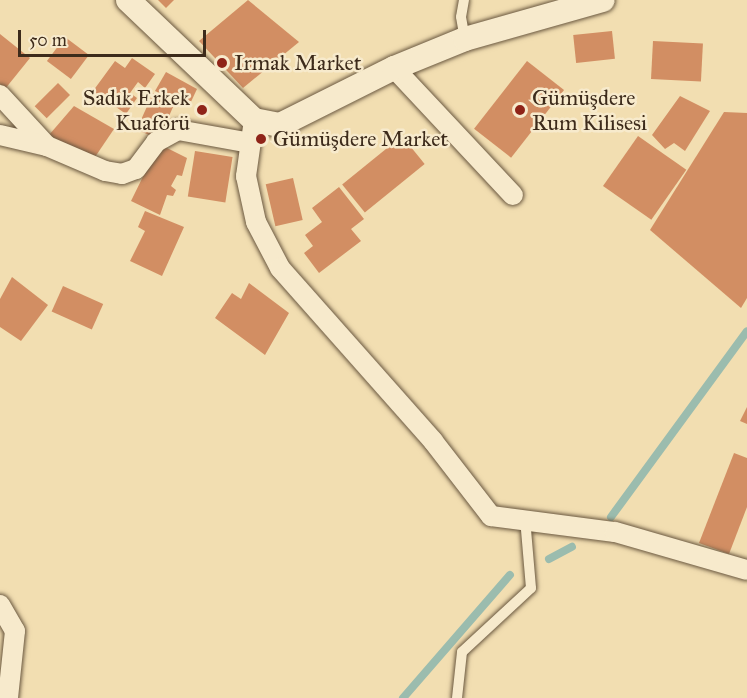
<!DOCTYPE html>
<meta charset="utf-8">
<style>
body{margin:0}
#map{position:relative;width:747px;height:698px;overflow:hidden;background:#f2deb1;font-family:"IM FELL Great Primer",serif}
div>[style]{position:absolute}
.stream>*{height:8px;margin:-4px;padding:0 4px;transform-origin:4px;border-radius:4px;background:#9bbcae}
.building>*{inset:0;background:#d28e63;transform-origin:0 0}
.roads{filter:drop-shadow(0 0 2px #6a5840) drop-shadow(0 0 2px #6a5840)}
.service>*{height:10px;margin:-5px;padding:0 5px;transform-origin:5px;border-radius:5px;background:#f7eacc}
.minor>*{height:20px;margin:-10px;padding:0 10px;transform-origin:10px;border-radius:10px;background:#f7eacc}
.tertiary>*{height:24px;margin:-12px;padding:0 12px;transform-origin:12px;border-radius:12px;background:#f7eacc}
.dots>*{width:16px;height:16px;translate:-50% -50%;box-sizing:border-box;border:3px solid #f7eacc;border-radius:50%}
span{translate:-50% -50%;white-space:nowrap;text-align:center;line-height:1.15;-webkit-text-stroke:5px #f7eacc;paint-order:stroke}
.poi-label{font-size:22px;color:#3d2b1b}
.left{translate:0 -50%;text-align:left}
.right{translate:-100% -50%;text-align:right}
.scale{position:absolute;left:18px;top:30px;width:188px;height:27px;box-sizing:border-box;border:3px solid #3d2b1b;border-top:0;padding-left:8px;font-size:18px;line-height:21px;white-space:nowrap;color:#3d2b1b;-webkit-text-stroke:4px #f7eacc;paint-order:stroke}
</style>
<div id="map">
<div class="stream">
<i style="left:611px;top:517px;width:230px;rotate:-53.8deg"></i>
<i style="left:549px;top:559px;width:26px;rotate:-28deg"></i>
<i style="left:403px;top:698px;width:163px;rotate:-49deg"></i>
</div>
<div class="building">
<i style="clip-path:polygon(158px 0,174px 0,166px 8px)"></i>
<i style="clip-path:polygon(248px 0,299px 42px,243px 88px,199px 41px)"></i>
<i style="left:612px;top:31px;width:28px;height:39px;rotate:84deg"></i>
<i style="clip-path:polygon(0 34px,30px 58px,5px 89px,0 84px)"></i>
<i style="left:65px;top:37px;width:30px;height:30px;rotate:37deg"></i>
<i style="left:653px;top:41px;width:50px;height:38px;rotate:3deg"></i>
<i style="clip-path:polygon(132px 58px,155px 74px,145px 88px,138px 82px,130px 93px,137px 98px,126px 114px,93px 91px,115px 61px,125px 68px)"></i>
<i style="left:527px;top:61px;width:47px;height:86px;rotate:38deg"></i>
<i style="clip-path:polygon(166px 72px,197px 89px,189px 106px,155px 91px)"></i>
<i style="left:58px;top:83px;width:17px;height:33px;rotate:45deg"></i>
<i style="left:153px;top:93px;width:24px;height:40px;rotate:24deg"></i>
<i style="clip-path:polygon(680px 96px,710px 111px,685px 151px,674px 143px,665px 149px,652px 135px)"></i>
<i style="clip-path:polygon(74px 106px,114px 129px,93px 160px,49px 135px)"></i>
<i style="clip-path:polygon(724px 112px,747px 113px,747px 298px,741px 308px,650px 230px)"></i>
<i style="left:402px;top:136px;width:36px;height:77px;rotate:51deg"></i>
<i style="left:638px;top:136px;width:59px;height:61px;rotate:35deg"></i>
<i style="clip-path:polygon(159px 144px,187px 158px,182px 176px,177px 175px,171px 186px,176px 190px,173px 196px,167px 195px,160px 215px,131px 201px)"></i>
<i style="left:195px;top:151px;width:38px;height:46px;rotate:9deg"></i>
<i style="left:293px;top:178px;width:43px;height:28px;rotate:77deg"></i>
<i style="clip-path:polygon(339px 187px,364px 219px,351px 229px,361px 241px,319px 273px,304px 253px,313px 246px,305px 235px,322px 222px,312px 208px)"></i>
<i style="clip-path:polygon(145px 211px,184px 227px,162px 276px,130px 261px,145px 231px,138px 227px)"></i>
<i style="clip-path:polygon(12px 277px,48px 305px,21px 341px,0 327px,0 299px)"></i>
<i style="clip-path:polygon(249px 283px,289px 313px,265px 355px,215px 318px,232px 293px,241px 299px)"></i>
<i style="left:63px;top:286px;width:44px;height:28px;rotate:24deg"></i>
<i style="clip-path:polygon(747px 407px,747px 424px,740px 421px)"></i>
<i style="clip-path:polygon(734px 453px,747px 458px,747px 507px,729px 554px,699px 543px)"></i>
</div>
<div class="roads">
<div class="service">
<i style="left:464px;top:0;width:17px;rotate:100deg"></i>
<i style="left:461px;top:17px;width:22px;rotate:80deg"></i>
<i style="left:457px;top:698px;width:46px;rotate:-83.8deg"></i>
<i style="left:462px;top:652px;width:94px;rotate:-42.8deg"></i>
<i style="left:531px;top:588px;width:70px;rotate:-94.9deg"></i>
</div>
<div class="minor">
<i style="left:394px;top:68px;width:174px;rotate:46.9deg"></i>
<i style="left:0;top:95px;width:69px;rotate:47.3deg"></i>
<i style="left:254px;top:120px;width:57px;rotate:98.1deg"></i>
<i style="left:246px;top:176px;width:47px;rotate:77.7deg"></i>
<i style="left:256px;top:222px;width:52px;rotate:62.4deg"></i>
<i style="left:280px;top:268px;width:231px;rotate:48.5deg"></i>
<i style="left:433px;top:441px;width:95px;rotate:52.3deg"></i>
<i style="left:491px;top:516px;width:125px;rotate:7.4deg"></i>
<i style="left:615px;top:532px;width:137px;rotate:16.1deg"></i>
<i style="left:0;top:135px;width:48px;rotate:13.2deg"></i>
<i style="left:47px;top:146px;width:63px;rotate:23.3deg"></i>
<i style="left:105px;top:171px;width:17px;rotate:10deg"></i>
<i style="left:122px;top:174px;width:15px;rotate:-20deg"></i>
<i style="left:136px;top:169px;width:34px;rotate:-53deg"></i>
<i style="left:156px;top:142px;width:25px;rotate:-29deg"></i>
<i style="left:178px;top:130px;width:73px;rotate:10.2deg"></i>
<i style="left:0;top:605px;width:30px;rotate:60deg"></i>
<i style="left:15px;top:631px;width:67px;rotate:96deg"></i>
</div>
<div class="tertiary">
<i style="left:128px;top:0;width:174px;rotate:43.6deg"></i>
<i style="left:254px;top:120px;width:26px;rotate:11deg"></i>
<i style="left:280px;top:125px;width:127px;rotate:-26.6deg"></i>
<i style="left:394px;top:68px;width:77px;rotate:-22.2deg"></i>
<i style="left:465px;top:39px;width:143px;rotate:-15.8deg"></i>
</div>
</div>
<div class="dots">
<i style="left:222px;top:63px;background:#8f2418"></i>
<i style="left:202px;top:110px;background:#8f2418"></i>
<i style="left:520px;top:110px;background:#8f2418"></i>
<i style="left:261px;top:139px;background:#8f2418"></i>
</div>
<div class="poi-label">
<span class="left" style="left:234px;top:63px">Irmak Market</span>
<span class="right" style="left:190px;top:110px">Sadık Erkek<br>Kuaförü</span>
<span class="left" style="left:532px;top:110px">Gümüşdere<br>Rum Kilisesi</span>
<span class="left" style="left:273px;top:139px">Gümüşdere Market</span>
</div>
<div class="scale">50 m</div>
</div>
